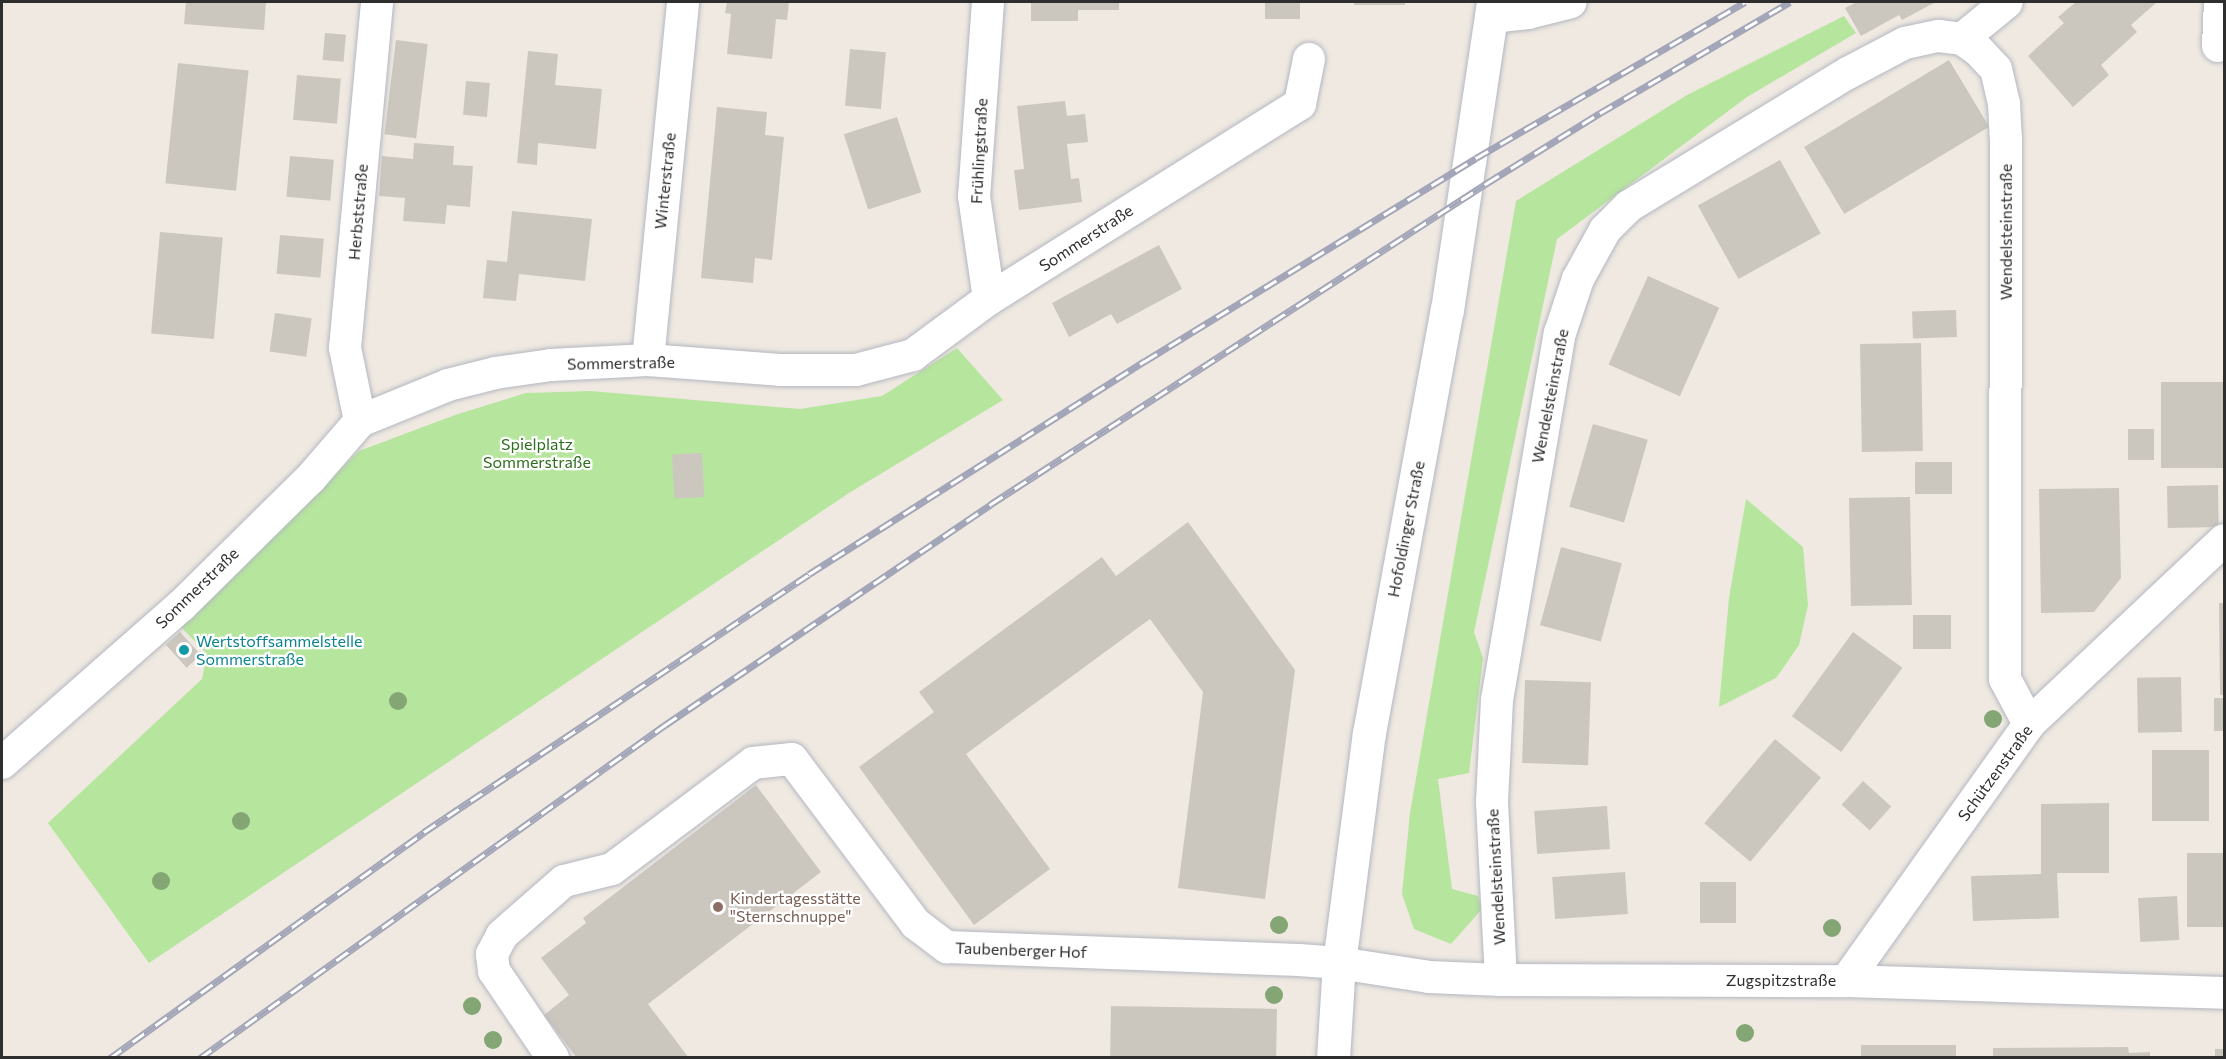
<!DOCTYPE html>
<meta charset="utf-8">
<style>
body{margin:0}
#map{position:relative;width:2226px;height:1059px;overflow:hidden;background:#efe9e1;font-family:Commissioner,sans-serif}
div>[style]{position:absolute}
.green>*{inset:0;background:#b6e59e}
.building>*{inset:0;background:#cbc7bf;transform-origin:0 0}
.roads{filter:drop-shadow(0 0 2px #b4b7c1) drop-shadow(0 0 2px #b4b7c1)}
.minor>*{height:32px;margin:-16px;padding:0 16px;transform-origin:16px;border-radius:16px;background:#fff}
.secondary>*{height:33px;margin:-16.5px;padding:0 16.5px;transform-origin:16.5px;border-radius:16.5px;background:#fff}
.rail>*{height:7px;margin-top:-3.5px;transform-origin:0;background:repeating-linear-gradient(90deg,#fff 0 14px,#a3a6b8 0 28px);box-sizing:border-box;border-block:2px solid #a3a6b8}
.trees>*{width:18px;height:18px;margin:-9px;border-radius:50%;background:#84a574}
.dots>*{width:16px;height:16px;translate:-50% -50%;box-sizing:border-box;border:3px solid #fff;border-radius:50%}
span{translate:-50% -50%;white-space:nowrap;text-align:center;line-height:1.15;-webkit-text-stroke:4.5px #fff;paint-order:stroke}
.street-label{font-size:16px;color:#2e2e2e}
.park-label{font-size:16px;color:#2c6e1b}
.culture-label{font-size:16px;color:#0d838f}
.left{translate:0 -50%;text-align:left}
.education-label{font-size:16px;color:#785e54}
.frame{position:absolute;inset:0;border:3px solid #2e2e2e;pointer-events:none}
</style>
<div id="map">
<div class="green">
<i style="clip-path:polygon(1844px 16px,1856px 33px,1747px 97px,1557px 239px,1474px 632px,1483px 658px,1469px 773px,1438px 779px,1452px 889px,1478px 896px,1482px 909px,1451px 944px,1414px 929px,1402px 894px,1410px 813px,1516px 201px,1687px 95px)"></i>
<i style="clip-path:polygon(957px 348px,1003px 400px,849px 493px,149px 963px,48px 823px,202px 679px,207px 654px,181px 627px,359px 451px,455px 415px,526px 393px,591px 391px,800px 409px,882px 396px)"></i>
<i style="clip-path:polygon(1746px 499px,1803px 547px,1808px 605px,1799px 645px,1776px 678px,1719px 707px,1729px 598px)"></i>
</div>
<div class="building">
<i style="clip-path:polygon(186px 2px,266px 2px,264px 30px,184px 24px)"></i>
<i style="clip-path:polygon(727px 2px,789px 2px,787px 20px,776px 19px,772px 59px,727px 54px,731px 14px,725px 13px)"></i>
<i style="clip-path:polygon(1031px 2px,1119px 2px,1119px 10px,1078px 10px,1078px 21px,1031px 21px)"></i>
<i style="left:1265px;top:2px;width:35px;height:17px"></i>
<i style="left:1354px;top:2px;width:51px;height:3px"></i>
<i style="clip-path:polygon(1857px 2px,1936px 2px,1902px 20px,1899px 15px,1861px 36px,1845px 8px)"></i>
<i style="clip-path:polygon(2076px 2px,2157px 2px,2131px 25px,2137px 32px,2101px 65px,2109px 75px,2073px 107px,2028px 56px,2064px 23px,2058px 17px)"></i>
<i style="left:325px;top:33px;width:21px;height:27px;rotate:5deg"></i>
<i style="left:396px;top:40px;width:32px;height:95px;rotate:7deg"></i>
<i style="left:850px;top:49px;width:36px;height:57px;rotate:5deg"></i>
<i style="clip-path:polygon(528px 51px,558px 54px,555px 85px,602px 89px,596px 149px,538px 143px,537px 165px,517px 163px)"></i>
<i style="left:1949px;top:60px;width:78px;height:169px;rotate:59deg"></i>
<i style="left:178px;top:63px;width:71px;height:121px;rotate:6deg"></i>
<i style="left:297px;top:75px;width:44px;height:45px;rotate:5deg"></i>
<i style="left:466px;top:81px;width:24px;height:34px;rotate:5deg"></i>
<i style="clip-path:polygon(1065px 101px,1067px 116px,1085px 114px,1088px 142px,1067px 144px,1071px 179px,1079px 178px,1082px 202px,1019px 210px,1014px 170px,1024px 169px,1017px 106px)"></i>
<i style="clip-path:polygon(717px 107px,767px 112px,765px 135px,784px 137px,772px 260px,755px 258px,753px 283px,701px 278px)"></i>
<i style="left:897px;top:117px;width:79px;height:56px;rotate:72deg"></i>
<i style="clip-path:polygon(414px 143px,454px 146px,453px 165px,473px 166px,470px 207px,447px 205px,445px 224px,403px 221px,405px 198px,379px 196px,382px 156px,413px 159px)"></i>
<i style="left:290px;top:156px;width:44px;height:41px;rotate:5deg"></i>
<i style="left:1780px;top:160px;width:84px;height:94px;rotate:61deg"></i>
<i style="clip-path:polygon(512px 211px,592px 219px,585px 281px,519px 274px,516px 301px,483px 298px,487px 260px,507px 262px)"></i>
<i style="left:160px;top:232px;width:63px;height:102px;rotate:5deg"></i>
<i style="left:280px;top:235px;width:44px;height:39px;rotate:5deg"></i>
<i style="clip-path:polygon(1159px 245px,1182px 289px,1117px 324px,1111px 314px,1069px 337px,1052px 303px)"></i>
<i style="left:1648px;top:276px;width:78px;height:97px;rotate:24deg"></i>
<i style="left:1956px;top:310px;width:27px;height:44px;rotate:88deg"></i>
<i style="left:275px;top:313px;width:37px;height:39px;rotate:8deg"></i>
<i style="left:1921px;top:343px;width:108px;height:61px;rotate:89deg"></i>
<i style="left:2224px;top:382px;width:86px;height:63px;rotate:90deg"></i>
<i style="left:1593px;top:424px;width:57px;height:86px;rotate:16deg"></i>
<i style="left:2128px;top:429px;width:26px;height:31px"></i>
<i style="left:702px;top:453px;width:44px;height:30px;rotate:87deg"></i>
<i style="left:1915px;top:462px;width:37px;height:32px"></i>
<i style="left:2218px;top:485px;width:42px;height:51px;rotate:89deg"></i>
<i style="clip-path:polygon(2119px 488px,2121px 578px,2094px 612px,2041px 613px,2039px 489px)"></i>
<i style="left:1910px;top:497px;width:108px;height:61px;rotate:89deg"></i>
<i style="clip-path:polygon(1188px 522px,1295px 670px,1265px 899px,1178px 888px,1203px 692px,1150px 619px,966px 754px,1050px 869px,974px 925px,859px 767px,934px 712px,919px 692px,1102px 557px,1116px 576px)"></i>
<i style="left:1561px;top:547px;width:63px;height:81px;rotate:15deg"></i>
<i style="clip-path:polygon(2219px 603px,2224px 603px,2224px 695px,2220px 695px)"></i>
<i style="left:1913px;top:615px;width:38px;height:34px"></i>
<i style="left:180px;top:632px;width:31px;height:19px;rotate:48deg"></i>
<i style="left:1853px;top:632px;width:61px;height:104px;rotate:36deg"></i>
<i style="left:2181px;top:677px;width:55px;height:44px;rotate:89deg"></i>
<i style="left:1525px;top:680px;width:66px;height:83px;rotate:2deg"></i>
<i style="left:2224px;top:698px;width:33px;height:10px;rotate:90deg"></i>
<i style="left:1775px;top:739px;width:60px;height:110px;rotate:40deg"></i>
<i style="left:2152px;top:750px;width:57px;height:71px"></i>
<i style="left:1863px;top:781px;width:38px;height:32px;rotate:42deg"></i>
<i style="clip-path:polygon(756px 785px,821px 872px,648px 1004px,689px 1058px,577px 1058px,544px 1015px,569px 995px,541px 958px,586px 923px,583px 918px)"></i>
<i style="clip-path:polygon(2109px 803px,2109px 873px,2057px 873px,2059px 918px,1973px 921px,1971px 876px,2041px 874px,2041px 804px)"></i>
<i style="left:1607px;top:806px;width:43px;height:73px;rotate:86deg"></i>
<i style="left:2187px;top:853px;width:37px;height:74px"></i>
<i style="left:1625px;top:872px;width:42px;height:73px;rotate:86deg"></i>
<i style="left:1700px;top:882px;width:36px;height:41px"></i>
<i style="left:2177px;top:896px;width:44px;height:39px;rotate:87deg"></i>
<i style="left:1111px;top:1006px;width:166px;height:52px;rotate:1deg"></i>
<i style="left:1861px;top:1045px;width:95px;height:13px"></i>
<i style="clip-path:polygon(2128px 1047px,2129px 1053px,2150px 1052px,2150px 1058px,1993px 1058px,1993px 1048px)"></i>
<i style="left:2215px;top:1049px;width:9px;height:9px"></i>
</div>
<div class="roads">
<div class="minor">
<i style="left:988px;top:2px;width:195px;rotate:94.1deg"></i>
<i style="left:974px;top:196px;width:104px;rotate:81.7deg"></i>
<i style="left:1491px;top:17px;width:37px;rotate:-6deg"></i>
<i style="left:1528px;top:13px;width:44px;rotate:-14.3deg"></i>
<i style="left:1962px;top:39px;width:58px;rotate:-39.4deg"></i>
<i style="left:2218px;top:46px;width:44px;rotate:-87.4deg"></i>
<i style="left:648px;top:360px;width:360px;rotate:-84.4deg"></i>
<i style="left:360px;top:421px;width:75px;rotate:-101.6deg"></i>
<i style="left:345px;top:348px;width:347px;rotate:-84.7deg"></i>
<i style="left:2px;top:763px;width:238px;rotate:-41.3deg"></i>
<i style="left:181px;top:606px;width:181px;rotate:-44.6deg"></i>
<i style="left:310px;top:479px;width:77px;rotate:-49.2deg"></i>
<i style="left:360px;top:421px;width:95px;rotate:-22.2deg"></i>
<i style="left:448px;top:385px;width:49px;rotate:-14.3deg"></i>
<i style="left:495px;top:373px;width:57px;rotate:-8.1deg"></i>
<i style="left:551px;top:365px;width:97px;rotate:-3deg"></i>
<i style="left:648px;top:360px;width:132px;rotate:4.3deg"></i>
<i style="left:780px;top:370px;width:76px"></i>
<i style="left:856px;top:370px;width:59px;rotate:-14.7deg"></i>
<i style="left:913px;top:355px;width:94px;rotate:-36.4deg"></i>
<i style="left:989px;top:299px;width:367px;rotate:-32.1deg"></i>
<i style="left:1300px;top:104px;width:46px;rotate:-78.7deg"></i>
<i style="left:1501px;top:980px;width:178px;rotate:-92.9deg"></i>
<i style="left:1492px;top:802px;width:102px;rotate:-87.2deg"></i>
<i style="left:1497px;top:700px;width:372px;rotate:-80.3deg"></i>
<i style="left:1560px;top:333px;width:57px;rotate:-71.6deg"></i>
<i style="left:1578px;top:279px;width:56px;rotate:-61.1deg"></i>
<i style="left:1605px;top:230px;width:34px;rotate:-45deg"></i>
<i style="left:1629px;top:206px;width:256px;rotate:-31.3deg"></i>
<i style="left:1848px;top:73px;width:64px;rotate:-27.8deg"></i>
<i style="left:1905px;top:43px;width:35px;rotate:-12deg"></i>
<i style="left:1939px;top:36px;width:23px;rotate:7deg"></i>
<i style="left:1962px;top:39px;width:19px;rotate:35deg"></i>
<i style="left:1978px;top:50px;width:26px;rotate:47deg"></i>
<i style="left:1996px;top:69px;width:35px;rotate:77deg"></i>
<i style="left:2004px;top:103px;width:36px;rotate:87deg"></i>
<i style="left:2006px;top:139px;width:540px;rotate:90.11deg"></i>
<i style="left:2005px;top:679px;width:51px;rotate:61.9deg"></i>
<i style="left:1846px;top:981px;width:315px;rotate:-54.5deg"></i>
<i style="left:2029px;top:724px;width:268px;rotate:-43.3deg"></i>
<i style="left:553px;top:1058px;width:105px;rotate:-124.1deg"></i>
<i style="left:494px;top:971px;width:17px;rotate:-97deg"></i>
<i style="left:492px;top:954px;width:21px;rotate:-62deg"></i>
<i style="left:502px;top:935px;width:82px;rotate:-41.1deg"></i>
<i style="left:564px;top:881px;width:49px;rotate:-14deg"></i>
<i style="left:612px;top:869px;width:176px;rotate:-36.9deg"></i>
<i style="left:753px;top:763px;width:39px;rotate:-6deg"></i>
<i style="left:792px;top:759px;width:206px;rotate:53.1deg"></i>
<i style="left:916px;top:924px;width:39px;rotate:37deg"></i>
<i style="left:947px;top:947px;width:352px;rotate:2.1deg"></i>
<i style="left:1299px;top:960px;width:40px;rotate:4.3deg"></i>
<i style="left:1339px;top:963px;width:91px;rotate:8.8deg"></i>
<i style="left:1429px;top:977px;width:72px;rotate:2.4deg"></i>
<i style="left:1501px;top:980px;width:345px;rotate:0.2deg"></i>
<i style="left:1846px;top:981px;width:378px;rotate:1.8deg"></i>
</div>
<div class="secondary">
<i style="left:1333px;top:1058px;width:95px;rotate:-86.4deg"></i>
<i style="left:1339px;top:963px;width:232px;rotate:-82.6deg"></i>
<i style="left:1369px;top:733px;width:430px;rotate:-79.6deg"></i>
<i style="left:1447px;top:310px;width:311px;rotate:-81.5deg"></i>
</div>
</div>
<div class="rail">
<i style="left:110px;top:1058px;width:387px;rotate:-35.7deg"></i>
<i style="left:424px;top:832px;width:463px;rotate:-33.8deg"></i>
<i style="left:809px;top:574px;width:398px;rotate:-32.4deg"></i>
<i style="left:1145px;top:361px;width:388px;rotate:-31.5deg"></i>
<i style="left:1476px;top:158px;width:311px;rotate:-30.1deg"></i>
<i style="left:200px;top:1058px;width:572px;rotate:-35.61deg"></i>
<i style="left:665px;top:725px;width:394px;rotate:-34.1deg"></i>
<i style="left:991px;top:504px;width:591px;rotate:-32.91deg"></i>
<i style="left:1487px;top:183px;width:133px;rotate:-31.8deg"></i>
<i style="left:1600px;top:113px;width:220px;rotate:-30.3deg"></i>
</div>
<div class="trees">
<i style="left:398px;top:701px"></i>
<i style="left:1993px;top:719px"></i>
<i style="left:241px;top:821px"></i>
<i style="left:161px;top:881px"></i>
<i style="left:1279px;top:925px"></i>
<i style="left:1832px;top:928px"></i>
<i style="left:1274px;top:995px"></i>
<i style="left:472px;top:1006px"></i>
<i style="left:1745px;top:1033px"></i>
<i style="left:493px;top:1040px"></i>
</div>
<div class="dots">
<i style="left:184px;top:650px;background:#0f9aa8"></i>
<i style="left:718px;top:907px;background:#8d6e63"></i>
</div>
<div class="street-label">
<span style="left:979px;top:151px;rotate:-87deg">Frühlingstraße</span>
<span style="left:665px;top:181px;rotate:-84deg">Winterstraße</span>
<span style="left:358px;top:212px;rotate:-85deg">Herbststraße</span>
<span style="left:2006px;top:232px;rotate:-90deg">Wendelsteinstraße</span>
<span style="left:1086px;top:238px;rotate:-33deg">Sommerstraße</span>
<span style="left:621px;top:363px;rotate:-1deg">Sommerstraße</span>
<span style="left:1550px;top:396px;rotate:-79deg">Wendelsteinstraße</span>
<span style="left:1406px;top:529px;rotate:-79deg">Hofoldinger Straße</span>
<span style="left:197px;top:588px;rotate:-44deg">Sommerstraße</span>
<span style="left:1995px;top:773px;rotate:-54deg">Schützenstraße</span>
<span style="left:1496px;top:877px;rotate:-93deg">Wendelsteinstraße</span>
<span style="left:1021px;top:950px;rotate:2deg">Taubenberger Hof</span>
<span style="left:1781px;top:980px">Zugspitzstraße</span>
</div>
<div class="park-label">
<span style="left:537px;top:453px">Spielplatz<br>Sommerstraße</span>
</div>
<div class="culture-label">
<span class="left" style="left:196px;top:650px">Wertstoffsammelstelle<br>Sommerstraße</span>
</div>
<div class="education-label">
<span class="left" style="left:730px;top:907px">Kindertagesstätte<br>"Sternschnuppe"</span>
</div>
<div class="frame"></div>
</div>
